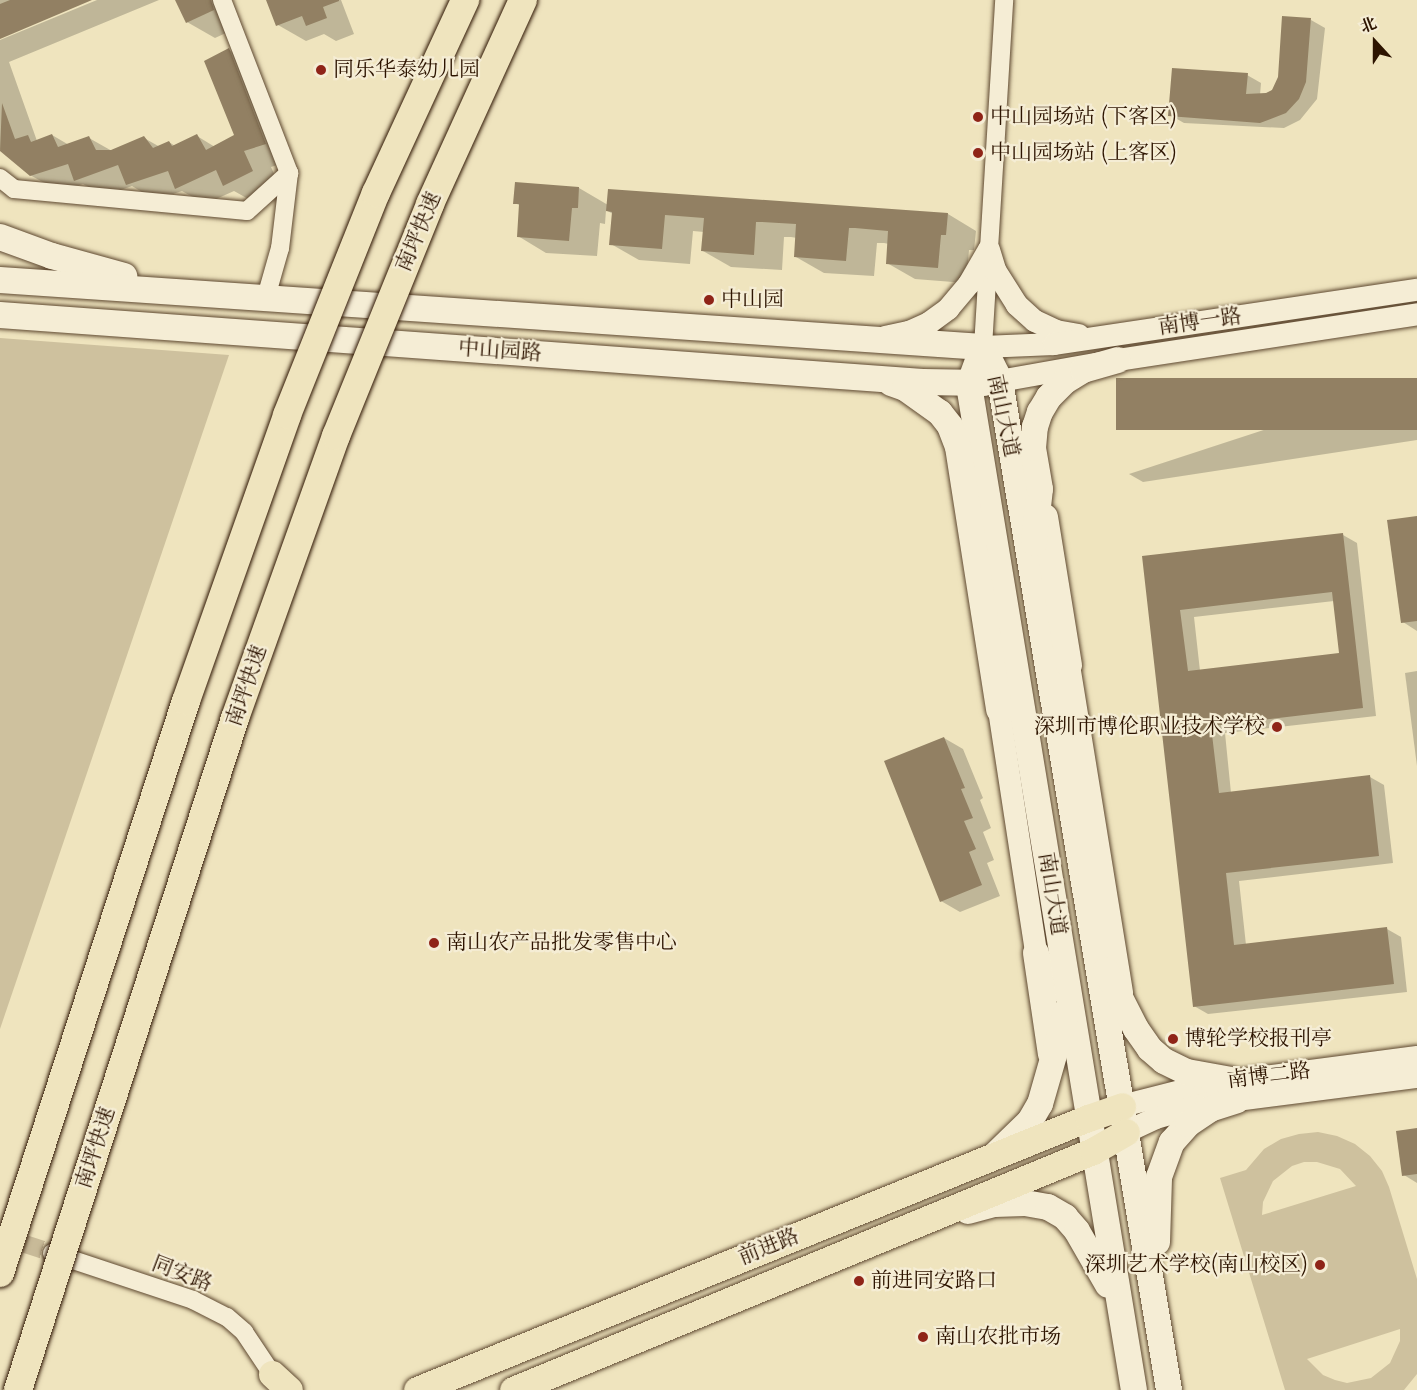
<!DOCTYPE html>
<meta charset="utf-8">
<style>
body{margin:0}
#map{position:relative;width:1417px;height:1390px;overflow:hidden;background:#efe4be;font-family:Cardo,"Noto Serif SC",serif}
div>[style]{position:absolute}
.green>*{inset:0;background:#cec19e}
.shadow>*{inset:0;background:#0003}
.building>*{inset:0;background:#928063;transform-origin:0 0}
.minor-tunnel>*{height:18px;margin-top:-9px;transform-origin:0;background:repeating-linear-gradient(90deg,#c8ba98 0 18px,transparent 0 27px)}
.roads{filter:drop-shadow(0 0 2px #5e4830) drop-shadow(0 0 2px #5e4830)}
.minor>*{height:18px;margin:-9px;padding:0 9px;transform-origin:9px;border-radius:9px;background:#f5edd5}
.tertiary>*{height:22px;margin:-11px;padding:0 11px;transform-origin:11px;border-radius:11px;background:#f5edd5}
.secondary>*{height:26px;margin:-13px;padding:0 13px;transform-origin:13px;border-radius:13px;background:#f5edd5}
.primary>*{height:27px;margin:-13.5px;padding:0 13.5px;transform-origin:13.5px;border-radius:13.5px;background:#efe4be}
.bridges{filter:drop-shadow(0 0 2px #2d1400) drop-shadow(0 0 2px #2d1400)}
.trunk-bridge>*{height:28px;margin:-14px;padding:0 14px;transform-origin:14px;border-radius:14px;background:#efe4be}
.dots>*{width:16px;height:16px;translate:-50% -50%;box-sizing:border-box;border:3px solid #f5edd5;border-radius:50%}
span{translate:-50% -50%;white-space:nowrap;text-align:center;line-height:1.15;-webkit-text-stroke:4.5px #f5edd5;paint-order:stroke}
.poi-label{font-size:21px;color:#2d1400}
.left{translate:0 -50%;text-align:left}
.right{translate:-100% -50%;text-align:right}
.street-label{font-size:21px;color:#2d1400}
.north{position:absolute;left:1345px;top:12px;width:60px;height:60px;-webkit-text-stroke:4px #f5edd5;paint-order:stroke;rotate:339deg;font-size:16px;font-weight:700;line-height:24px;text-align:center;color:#2d1400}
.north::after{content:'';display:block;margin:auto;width:21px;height:27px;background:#2d1400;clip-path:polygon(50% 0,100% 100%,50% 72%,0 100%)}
</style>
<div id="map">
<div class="green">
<i style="clip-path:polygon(0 338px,229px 355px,0 1029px)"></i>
<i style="clip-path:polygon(evenodd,1318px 1132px,1337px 1136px,1355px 1144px,1370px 1156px,1382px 1171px,1389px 1187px,1417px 1279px,1417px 1374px,1404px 1390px,1285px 1390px,1220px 1178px,1246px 1170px,1264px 1149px,1281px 1139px,1299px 1134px,1318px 1132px,1304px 1162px,1317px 1162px,1340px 1169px,1356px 1186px,1262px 1215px,1263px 1202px,1273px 1181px,1292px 1166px,1304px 1162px,1318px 1132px,1400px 1329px,1400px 1341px,1390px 1363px,1371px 1378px,1347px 1383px,1335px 1380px,1323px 1375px,1307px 1359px,1400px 1329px)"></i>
</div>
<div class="shadow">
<i style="clip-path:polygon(0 0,89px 0,0 37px)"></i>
<i style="clip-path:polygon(97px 0,159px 0,9px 62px,37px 141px,52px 135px,69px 145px,89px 138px,112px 151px,144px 138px,160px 147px,169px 142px,175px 146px,197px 136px,215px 147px,236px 136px,229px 50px,257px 66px,293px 160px,271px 167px,280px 187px,252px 201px,234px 191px,205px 204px,182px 191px,155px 200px,132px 186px,104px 196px,83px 184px,59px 191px,30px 175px,0 149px,0 40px)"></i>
<i style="clip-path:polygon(177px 0,230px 0,241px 26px,215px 38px,187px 22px)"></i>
<i style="clip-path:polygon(268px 0,341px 0,354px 34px,336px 41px,324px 34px,306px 41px,278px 25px)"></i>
<i style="clip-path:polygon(1311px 20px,1325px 28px,1317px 99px,1300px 120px,1284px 128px,1184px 123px,1170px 115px,1247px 75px,1261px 83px,1260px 95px,1267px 95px,1278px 84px)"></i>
<i style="clip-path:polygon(579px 188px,608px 205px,948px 214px,976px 231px,974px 250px,969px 250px,966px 283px,915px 279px,887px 263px,889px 244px,884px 243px,877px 243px,874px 276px,824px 273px,796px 257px,797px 238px,791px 237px,784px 237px,782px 270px,731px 267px,703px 251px,704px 232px,693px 231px,690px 264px,639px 260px,611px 244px,613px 214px,606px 210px,605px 224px,600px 223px,597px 256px,546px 253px,518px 236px,521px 206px,515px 203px)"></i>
<i style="clip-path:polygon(1417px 380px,1417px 440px,1143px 482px,1129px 474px)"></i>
<i style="clip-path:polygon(1417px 518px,1417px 631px,1403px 622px)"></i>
<i style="clip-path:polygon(evenodd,1343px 535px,1357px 543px,1376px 716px,1225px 733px,1231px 793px,1370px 777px,1384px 785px,1393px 863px,1239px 881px,1246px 945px,1387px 929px,1401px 937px,1407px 992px,1208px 1014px,1194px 1006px,1144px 558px,1343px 535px,1334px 601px,1341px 655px,1200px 671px,1194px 617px,1334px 601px)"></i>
<i style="clip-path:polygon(1417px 671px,1417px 766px,1405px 673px)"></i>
<i style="clip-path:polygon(944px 738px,963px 749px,983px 798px,980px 800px,991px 828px,983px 832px,994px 860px,987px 863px,1000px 896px,960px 912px,941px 901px)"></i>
<i style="clip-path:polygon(1417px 1129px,1417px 1183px,1404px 1175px)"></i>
</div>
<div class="building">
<i style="clip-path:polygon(10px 0,92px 0,0 39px,0 4px)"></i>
<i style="clip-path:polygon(175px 0,211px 0,214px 10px,186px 23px)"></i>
<i style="clip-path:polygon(266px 0,339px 0,339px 1px,323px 7px,327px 18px,306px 26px,302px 16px,276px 26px)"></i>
<i style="clip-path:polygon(1282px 16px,1311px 18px,1306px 82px,1299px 99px,1286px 113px,1260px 123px,1168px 116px,1172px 68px,1248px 73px,1246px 94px,1266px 93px,1272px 90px,1278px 77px)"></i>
<i style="clip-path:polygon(229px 48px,266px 144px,244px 151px,253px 171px,223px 186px,216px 170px,175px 189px,168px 171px,126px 185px,118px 165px,74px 181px,68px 164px,30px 176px,0 151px,2px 103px,15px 139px,28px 135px,31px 142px,52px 134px,58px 147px,89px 136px,96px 150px,111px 150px,144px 136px,153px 148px,169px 141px,172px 146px,197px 134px,206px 150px,234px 135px,204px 61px)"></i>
<i style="clip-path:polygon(515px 182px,579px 187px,578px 208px,572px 208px,569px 241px,517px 237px,519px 204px,513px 204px)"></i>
<i style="clip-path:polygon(608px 189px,948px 213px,946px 235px,941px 235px,938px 268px,886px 264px,888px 231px,855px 228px,849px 228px,846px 261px,794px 257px,796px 224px,762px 222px,756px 222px,754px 255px,701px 251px,704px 218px,665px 215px,662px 249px,609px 245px,612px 212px,606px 211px)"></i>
<i style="left:1417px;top:378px;width:52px;height:301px;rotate:90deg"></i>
<i style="clip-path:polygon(1417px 516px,1417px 621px,1401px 623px,1387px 520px)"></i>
<i style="clip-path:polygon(evenodd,1343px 533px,1363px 708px,1211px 726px,1219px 793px,1370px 775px,1379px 856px,1226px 873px,1234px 945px,1387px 927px,1394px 984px,1193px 1007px,1142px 556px,1343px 533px,1332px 592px,1339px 653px,1188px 671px,1180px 610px,1332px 592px)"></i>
<i style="clip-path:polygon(944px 737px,965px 788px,961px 789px,973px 818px,964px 821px,976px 849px,969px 852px,982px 885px,940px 902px,884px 761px)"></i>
<i style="clip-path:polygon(1417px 1128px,1417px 1174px,1402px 1176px,1396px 1131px)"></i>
</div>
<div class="minor-tunnel">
<i style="left:25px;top:1244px;width:26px;rotate:18deg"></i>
</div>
<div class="roads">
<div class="minor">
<i style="left:222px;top:0;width:186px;rotate:68.8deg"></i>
<i style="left:289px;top:173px;width:76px;rotate:96.8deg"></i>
<i style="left:280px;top:248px;width:51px;rotate:105.9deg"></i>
<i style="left:0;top:178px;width:18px;rotate:38deg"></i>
<i style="left:14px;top:189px;width:234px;rotate:5.4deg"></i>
<i style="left:247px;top:211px;width:57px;rotate:-42.1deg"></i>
<i style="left:983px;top:347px;width:348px;rotate:-86.5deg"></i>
<i style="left:52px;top:1253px;width:149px;rotate:18.4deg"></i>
<i style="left:193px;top:1300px;width:38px;rotate:27deg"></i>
<i style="left:227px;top:1317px;width:23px;rotate:41deg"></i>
<i style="left:244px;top:1332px;width:50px;rotate:56.3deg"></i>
</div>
<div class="tertiary">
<i style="left:989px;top:250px;width:21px;rotate:73deg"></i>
<i style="left:995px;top:270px;width:41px;rotate:57.8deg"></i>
<i style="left:1017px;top:305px;width:24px;rotate:42deg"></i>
<i style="left:1035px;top:321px;width:23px;rotate:25deg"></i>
<i style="left:1056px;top:331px;width:23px;rotate:10deg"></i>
<i style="left:885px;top:337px;width:25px;rotate:-12deg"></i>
<i style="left:909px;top:332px;width:22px;rotate:-24deg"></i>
<i style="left:929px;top:323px;width:24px;rotate:-36deg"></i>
<i style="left:948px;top:309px;width:33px;rotate:-50deg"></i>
<i style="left:969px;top:284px;width:39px;rotate:-60deg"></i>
<i style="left:983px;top:347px;width:71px;rotate:-2.4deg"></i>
<i style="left:1054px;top:344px;width:367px;rotate:-8.5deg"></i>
<i style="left:1000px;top:381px;width:120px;rotate:-10.1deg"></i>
<i style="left:1118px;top:360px;width:303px;rotate:-8.7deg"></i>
<i style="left:1062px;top:648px;width:18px;rotate:68deg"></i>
<i style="left:1069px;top:665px;width:332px;rotate:80.8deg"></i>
<i style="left:1001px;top:692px;width:18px;rotate:96deg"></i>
<i style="left:999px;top:710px;width:246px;rotate:81.3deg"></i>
<i style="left:1036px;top:953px;width:60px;rotate:55.2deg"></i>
<i style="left:1122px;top:1106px;width:85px;rotate:-14.4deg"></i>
<i style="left:1204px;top:1085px;width:215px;rotate:-7.5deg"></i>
<i style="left:1126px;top:1132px;width:33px;rotate:-25deg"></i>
<i style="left:1156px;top:1118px;width:51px;rotate:-15.9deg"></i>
<i style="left:1205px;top:1104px;width:214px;rotate:-7.3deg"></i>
</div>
<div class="secondary">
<i style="left:0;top:237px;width:55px;rotate:20.1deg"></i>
<i style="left:52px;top:256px;width:75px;rotate:15.5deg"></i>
<i style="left:0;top:280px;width:985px;rotate:3.9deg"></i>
<i style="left:0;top:315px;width:925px;rotate:4.15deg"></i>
<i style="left:923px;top:382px;width:61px;rotate:0.9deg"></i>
<i style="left:983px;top:347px;width:38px;rotate:63deg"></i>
<i style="left:1000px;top:381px;width:1023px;rotate:80.49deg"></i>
<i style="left:983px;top:347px;width:40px;rotate:110.2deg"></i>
<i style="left:969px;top:385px;width:1018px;rotate:80.68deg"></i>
<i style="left:891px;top:383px;width:15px;rotate:20deg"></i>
<i style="left:905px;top:388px;width:43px;rotate:35.5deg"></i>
<i style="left:940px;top:413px;width:16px;rotate:52deg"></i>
<i style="left:950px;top:426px;width:22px;rotate:69deg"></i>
<i style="left:958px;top:447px;width:266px;rotate:81.1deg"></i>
<i style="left:1045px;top:517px;width:150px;rotate:80.8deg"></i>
<i style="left:1034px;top:543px;width:54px;rotate:-83.7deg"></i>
<i style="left:1040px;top:489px;width:42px;rotate:-99.7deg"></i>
<i style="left:1033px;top:448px;width:21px;rotate:-85deg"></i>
<i style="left:1035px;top:427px;width:16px;rotate:-72deg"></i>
<i style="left:1040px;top:412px;width:17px;rotate:-59deg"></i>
<i style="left:1049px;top:397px;width:23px;rotate:-45deg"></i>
<i style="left:1065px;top:381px;width:21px;rotate:-31deg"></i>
<i style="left:1083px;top:370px;width:36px;rotate:-16deg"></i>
<i style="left:1036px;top:953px;width:102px;rotate:81.6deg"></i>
<i style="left:1106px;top:970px;width:66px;rotate:63deg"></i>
<i style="left:1136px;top:1029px;width:24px;rotate:55deg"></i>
<i style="left:1150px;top:1049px;width:18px;rotate:41deg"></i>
<i style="left:1164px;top:1061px;width:25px;rotate:26deg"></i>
<i style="left:1187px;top:1072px;width:45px;rotate:10.3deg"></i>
<i style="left:996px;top:1154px;width:47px;rotate:-44.1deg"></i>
<i style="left:1030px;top:1121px;width:20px;rotate:-60deg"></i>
<i style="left:1040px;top:1104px;width:98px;rotate:-74deg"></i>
<i style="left:968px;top:1211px;width:27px;rotate:-15deg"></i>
<i style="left:994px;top:1204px;width:31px;rotate:-2deg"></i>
<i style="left:1025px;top:1203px;width:23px;rotate:10deg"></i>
<i style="left:1048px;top:1207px;width:20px;rotate:30deg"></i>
<i style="left:1065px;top:1217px;width:18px;rotate:49deg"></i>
<i style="left:1077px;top:1231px;width:62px;rotate:60.1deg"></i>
<i style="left:1157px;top:1242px;width:65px;rotate:-88.2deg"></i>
<i style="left:1159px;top:1177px;width:37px;rotate:-70deg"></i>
<i style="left:1172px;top:1142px;width:24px;rotate:-48deg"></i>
<i style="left:1188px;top:1124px;width:27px;rotate:-34deg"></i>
<i style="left:1210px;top:1109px;width:28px;rotate:-18deg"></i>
</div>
<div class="primary">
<i style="left:272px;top:1374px;width:23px;rotate:43deg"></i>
<i style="left:417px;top:1390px;width:724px;rotate:-22.07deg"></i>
<i style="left:1088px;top:1118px;width:36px;rotate:-19deg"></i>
<i style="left:513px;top:1390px;width:627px;rotate:-22.4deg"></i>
<i style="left:1093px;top:1151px;width:38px;rotate:-30deg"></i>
</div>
</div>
<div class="bridges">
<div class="trunk-bridge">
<i style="left:0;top:1273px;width:601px;rotate:-71.99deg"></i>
<i style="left:186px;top:701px;width:303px;rotate:-70.5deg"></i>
<i style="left:287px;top:415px;width:239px;rotate:-68.2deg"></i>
<i style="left:376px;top:193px;width:213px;rotate:-65.2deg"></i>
<i style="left:18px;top:1390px;width:706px;rotate:-72.1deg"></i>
<i style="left:235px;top:718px;width:300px;rotate:-70.3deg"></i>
<i style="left:336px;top:436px;width:250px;rotate:-67.9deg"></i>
<i style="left:430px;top:204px;width:224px;rotate:-65.5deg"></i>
</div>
</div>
<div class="dots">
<i style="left:321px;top:70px;background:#8f2418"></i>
<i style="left:978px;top:117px;background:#8f2418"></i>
<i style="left:978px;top:153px;background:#8f2418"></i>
<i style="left:709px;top:300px;background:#8f2418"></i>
<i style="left:1277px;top:727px;background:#8f2418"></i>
<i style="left:434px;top:943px;background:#8f2418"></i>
<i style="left:1173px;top:1039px;background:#8f2418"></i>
<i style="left:1320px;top:1265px;background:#8f2418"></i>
<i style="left:859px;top:1281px;background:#8f2418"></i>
<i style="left:923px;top:1337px;background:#8f2418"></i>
</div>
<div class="poi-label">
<span class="left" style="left:333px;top:70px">同乐华泰幼儿园</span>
<span class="left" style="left:990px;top:117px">中山园场站 (下客区)</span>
<span class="left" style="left:990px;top:153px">中山园场站 (上客区)</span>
<span class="left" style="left:721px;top:300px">中山园</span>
<span class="right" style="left:1265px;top:727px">深圳市博伦职业技术学校</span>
<span class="left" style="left:446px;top:943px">南山农产品批发零售中心</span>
<span class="left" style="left:1185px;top:1039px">博轮学校报刊亭</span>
<span class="right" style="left:1308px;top:1265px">深圳艺术学校(南山校区)</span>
<span class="left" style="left:871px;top:1281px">前进同安路口</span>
<span class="left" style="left:935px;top:1337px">南山农批市场</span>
</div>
<div class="street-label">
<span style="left:419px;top:232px;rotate:-67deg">南坪快速</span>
<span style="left:1200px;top:322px;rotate:-8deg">南博一路</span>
<span style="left:500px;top:351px;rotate:4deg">中山园路</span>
<span style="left:1003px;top:416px;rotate:78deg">南山大道</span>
<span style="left:247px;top:686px;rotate:-71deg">南坪快速</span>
<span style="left:1052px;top:894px;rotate:81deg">南山大道</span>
<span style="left:1269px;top:1076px;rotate:-7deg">南博二路</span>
<span style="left:96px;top:1148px;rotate:-72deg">南坪快速</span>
<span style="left:769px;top:1247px;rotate:-22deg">前进路</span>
<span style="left:182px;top:1274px;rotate:21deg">同安路</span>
</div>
<div class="north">北</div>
</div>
